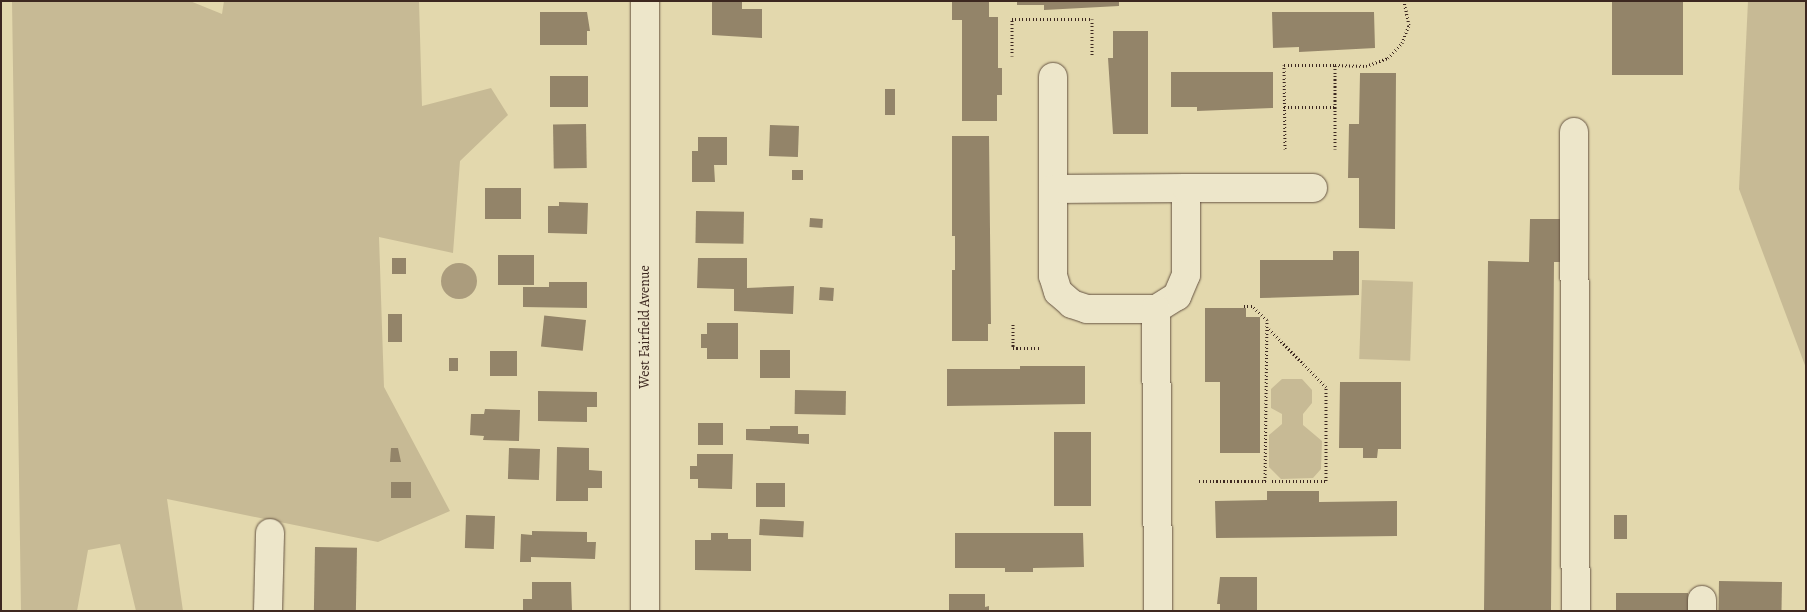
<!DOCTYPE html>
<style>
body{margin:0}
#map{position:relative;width:1807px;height:612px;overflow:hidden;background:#e3d8ad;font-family:Alegreya,serif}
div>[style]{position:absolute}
.green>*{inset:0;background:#c7ba95;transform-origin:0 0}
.water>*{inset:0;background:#ab9c7d}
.round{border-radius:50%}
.building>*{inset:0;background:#938469;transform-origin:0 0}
.path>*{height:3px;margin-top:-1.5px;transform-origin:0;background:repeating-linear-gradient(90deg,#3d2820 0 1px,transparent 0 3.5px)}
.roads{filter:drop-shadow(0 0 1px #665443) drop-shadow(0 0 1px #665443)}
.minor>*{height:28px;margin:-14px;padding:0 14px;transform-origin:14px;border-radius:14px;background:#ede6ca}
span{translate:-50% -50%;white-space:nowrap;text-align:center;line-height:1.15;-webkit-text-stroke:4px #ede6ca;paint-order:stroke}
.street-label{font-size:14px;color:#3d2820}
.frame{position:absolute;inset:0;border:2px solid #3d2820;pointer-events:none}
</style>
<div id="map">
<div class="green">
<i style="clip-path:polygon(12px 1px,190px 1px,222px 14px,224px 1px,419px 1px,422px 106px,491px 88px,508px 115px,460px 161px,453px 253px,379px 237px,384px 387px,450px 511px,378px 542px,167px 499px,183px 611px,136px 611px,120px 544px,88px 550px,77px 611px,21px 611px)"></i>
<i style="clip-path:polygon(1748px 1px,1806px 1px,1806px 368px,1739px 189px)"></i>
<i style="left:1362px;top:280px;width:51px;height:79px;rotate:2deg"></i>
<i style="clip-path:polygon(1282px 379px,1302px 379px,1312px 390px,1312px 403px,1303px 414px,1303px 425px,1322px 441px,1321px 469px,1313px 478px,1281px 479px,1269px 467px,1269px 435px,1282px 424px,1282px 414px,1271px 408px,1271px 389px)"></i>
</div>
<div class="water">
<i class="round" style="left:441px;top:263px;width:36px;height:36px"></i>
</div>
<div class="building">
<i style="clip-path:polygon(712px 1px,742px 1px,742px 9px,762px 9px,762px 38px,712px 35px)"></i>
<i style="clip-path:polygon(952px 1px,989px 1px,989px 17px,998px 17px,998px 68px,1002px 68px,1002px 95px,997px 95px,997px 121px,962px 121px,962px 20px,952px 20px)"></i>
<i style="clip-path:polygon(1017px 1px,1119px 1px,1119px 6px,1044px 10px,1044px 5px,1017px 5px)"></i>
<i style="left:1612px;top:1px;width:71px;height:74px"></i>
<i style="clip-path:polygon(540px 12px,587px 12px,590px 31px,587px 31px,587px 45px,540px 45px)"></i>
<i style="clip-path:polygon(1272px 12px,1374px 12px,1375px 48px,1299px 52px,1299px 47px,1273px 48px)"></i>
<i style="clip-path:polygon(1113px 31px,1148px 31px,1148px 134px,1113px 134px,1108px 58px,1113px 58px)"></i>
<i style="clip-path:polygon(1171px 72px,1273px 72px,1273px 108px,1197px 111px,1197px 107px,1171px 107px)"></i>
<i style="clip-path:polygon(1360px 73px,1396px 73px,1395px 229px,1359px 228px,1359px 178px,1348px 178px,1349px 124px,1359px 124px)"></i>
<i style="left:588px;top:76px;width:31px;height:38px;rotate:90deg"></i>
<i style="left:885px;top:89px;width:10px;height:26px"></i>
<i style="left:586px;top:124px;width:44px;height:33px;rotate:89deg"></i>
<i style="left:770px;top:125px;width:29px;height:31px;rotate:2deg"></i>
<i style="clip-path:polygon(952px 136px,989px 136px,991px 324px,988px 324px,988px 341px,952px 341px,952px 270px,955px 270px,955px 236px,952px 236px)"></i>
<i style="clip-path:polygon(698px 137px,727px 137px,727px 165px,714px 165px,715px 182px,692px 182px,692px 151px,698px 151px)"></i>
<i style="left:792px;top:170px;width:11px;height:10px"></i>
<i style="left:485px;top:188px;width:36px;height:31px"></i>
<i style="clip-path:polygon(559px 202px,588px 203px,587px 234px,548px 233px,548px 206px,559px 206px)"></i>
<i style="left:696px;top:211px;width:48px;height:32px;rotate:1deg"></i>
<i style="left:810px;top:218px;width:13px;height:9px;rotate:4deg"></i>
<i style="clip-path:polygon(1530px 219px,1566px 219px,1566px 262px,1554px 262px,1551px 611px,1484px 611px,1488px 261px,1529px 262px)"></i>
<i style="clip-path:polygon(1333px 251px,1359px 251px,1359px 295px,1260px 298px,1260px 260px,1333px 260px)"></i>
<i style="left:498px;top:255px;width:36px;height:30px"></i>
<i style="left:392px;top:258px;width:14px;height:16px"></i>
<i style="clip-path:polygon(698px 258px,747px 258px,747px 288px,794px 286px,793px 314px,734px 311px,734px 289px,697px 288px)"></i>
<i style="clip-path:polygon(549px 282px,587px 282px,587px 308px,523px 307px,523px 287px,549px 287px)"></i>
<i style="left:820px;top:287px;width:14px;height:13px;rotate:4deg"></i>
<i style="clip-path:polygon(1205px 308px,1246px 308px,1246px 317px,1260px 317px,1260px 453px,1220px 453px,1220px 382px,1205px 382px)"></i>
<i style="left:388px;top:314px;width:14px;height:28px"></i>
<i style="left:586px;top:320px;width:31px;height:42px;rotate:96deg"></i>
<i style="clip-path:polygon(707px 323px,738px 323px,738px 359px,707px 359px,707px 348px,701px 348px,701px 334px,707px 334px)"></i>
<i style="left:760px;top:350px;width:30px;height:28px"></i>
<i style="left:490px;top:351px;width:27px;height:25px"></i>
<i style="left:458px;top:358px;width:13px;height:9px;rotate:90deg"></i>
<i style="clip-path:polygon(1020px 366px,1085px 366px,1085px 404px,947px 406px,947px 369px,1020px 369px)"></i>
<i style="clip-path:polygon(1340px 382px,1401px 382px,1401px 449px,1378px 449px,1377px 458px,1363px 458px,1363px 448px,1339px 448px)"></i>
<i style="left:795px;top:390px;width:51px;height:24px;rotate:1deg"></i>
<i style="clip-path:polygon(538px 391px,597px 392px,597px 407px,587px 407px,587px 422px,538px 421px)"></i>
<i style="clip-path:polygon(485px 409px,520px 410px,519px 441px,483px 440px,484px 436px,470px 435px,471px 414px,484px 414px)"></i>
<i style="left:698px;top:423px;width:25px;height:22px"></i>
<i style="clip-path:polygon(770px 426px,798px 426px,798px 434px,809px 434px,809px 444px,746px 440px,746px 429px,770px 429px)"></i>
<i style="left:1054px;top:432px;width:37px;height:74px"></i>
<i style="clip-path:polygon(557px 447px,589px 448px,589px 470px,602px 471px,602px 488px,588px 488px,588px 501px,556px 501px)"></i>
<i style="clip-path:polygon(391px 448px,398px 448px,401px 462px,390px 462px)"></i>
<i style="left:509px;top:448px;width:31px;height:31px;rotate:2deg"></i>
<i style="clip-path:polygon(697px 454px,733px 454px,732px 489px,698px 488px,698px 479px,690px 479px,690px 466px,697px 466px)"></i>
<i style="left:391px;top:482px;width:20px;height:16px"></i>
<i style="left:756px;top:483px;width:29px;height:24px"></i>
<i style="clip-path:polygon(1267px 491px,1319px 491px,1319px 502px,1397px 501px,1397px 536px,1216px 538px,1215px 501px,1267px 500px)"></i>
<i style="left:466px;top:515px;width:29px;height:33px;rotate:2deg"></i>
<i style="left:1614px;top:515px;width:13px;height:24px"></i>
<i style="left:760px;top:519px;width:44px;height:16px;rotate:3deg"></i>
<i style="clip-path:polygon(532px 531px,587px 532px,587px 542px,596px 542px,595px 559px,531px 557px,531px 562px,520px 562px,521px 534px,532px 535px)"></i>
<i style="clip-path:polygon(711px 533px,728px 533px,728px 539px,751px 539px,751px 571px,695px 570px,695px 540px,711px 540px)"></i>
<i style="clip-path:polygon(955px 533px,1083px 533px,1084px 567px,1033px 568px,1033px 572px,1005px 572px,1005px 568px,955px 568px)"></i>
<i style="left:315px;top:547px;width:42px;height:64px;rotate:1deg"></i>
<i style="clip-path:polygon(1220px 577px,1257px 577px,1257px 611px,1220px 611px,1220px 604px,1217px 604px)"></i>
<i style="left:1719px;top:581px;width:63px;height:30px;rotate:1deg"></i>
<i style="clip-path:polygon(532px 582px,571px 582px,572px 611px,523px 611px,523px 599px,532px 599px)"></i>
<i style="left:1616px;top:593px;width:72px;height:18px"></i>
<i style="clip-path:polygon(949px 594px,985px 594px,985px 607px,989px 606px,989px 611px,949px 611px)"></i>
</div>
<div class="path">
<i style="left:1012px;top:56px;width:37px;rotate:-90deg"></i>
<i style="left:1012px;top:19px;width:80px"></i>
<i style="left:1092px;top:19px;width:36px;rotate:90deg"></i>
<i style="left:1335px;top:65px;width:31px;rotate:2deg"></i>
<i style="left:1366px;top:66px;width:23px;rotate:-20deg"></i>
<i style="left:1388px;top:58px;width:21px;rotate:-47deg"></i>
<i style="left:1402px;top:43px;width:19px;rotate:-69deg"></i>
<i style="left:1409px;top:25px;width:25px;rotate:-102deg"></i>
<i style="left:1284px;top:107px;width:51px"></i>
<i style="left:1285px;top:149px;width:84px;rotate:-90.7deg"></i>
<i style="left:1284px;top:65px;width:51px"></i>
<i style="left:1335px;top:65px;width:84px;rotate:90deg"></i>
<i style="left:1013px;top:324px;width:24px;rotate:90deg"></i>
<i style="left:1013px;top:348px;width:26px"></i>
<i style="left:1199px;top:481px;width:66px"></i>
<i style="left:1265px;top:481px;width:161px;rotate:-89.3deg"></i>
<i style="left:1267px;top:320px;width:21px;rotate:-137deg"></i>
<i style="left:1252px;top:306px;width:9px;rotate:180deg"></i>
<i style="left:1265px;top:481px;width:61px"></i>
<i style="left:1326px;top:481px;width:94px;rotate:-90deg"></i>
<i style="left:1326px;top:387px;width:84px;rotate:-134.5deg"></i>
</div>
<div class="roads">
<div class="minor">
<i style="left:1053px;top:77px;width:112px;rotate:90deg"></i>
<i style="left:1574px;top:132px;width:479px;rotate:89.8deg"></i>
<i style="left:1186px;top:188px;width:87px;rotate:90deg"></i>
<i style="left:1186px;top:275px;width:23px;rotate:113deg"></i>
<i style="left:1177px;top:296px;width:25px;rotate:148deg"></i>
<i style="left:1156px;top:309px;width:69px;rotate:180deg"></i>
<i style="left:1087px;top:309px;width:16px;rotate:-162deg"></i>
<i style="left:1072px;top:304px;width:18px;rotate:-139deg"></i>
<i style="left:1058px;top:292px;width:17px;rotate:-107deg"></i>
<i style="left:1053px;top:276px;width:87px;rotate:-90deg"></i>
<i style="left:1053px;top:189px;width:133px;rotate:-0.4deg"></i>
<i style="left:1186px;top:188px;width:127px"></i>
<i style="left:1156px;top:309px;width:302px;rotate:89.6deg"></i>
<i style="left:268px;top:611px;width:78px;rotate:-88.5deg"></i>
<i style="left:645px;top:611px;width:610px;rotate:-90deg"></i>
<i style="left:1702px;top:611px;width:11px;rotate:-90deg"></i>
</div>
</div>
<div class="street-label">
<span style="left:645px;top:327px;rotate:-90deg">West Fairfield Avenue</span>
</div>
<div class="frame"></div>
</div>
